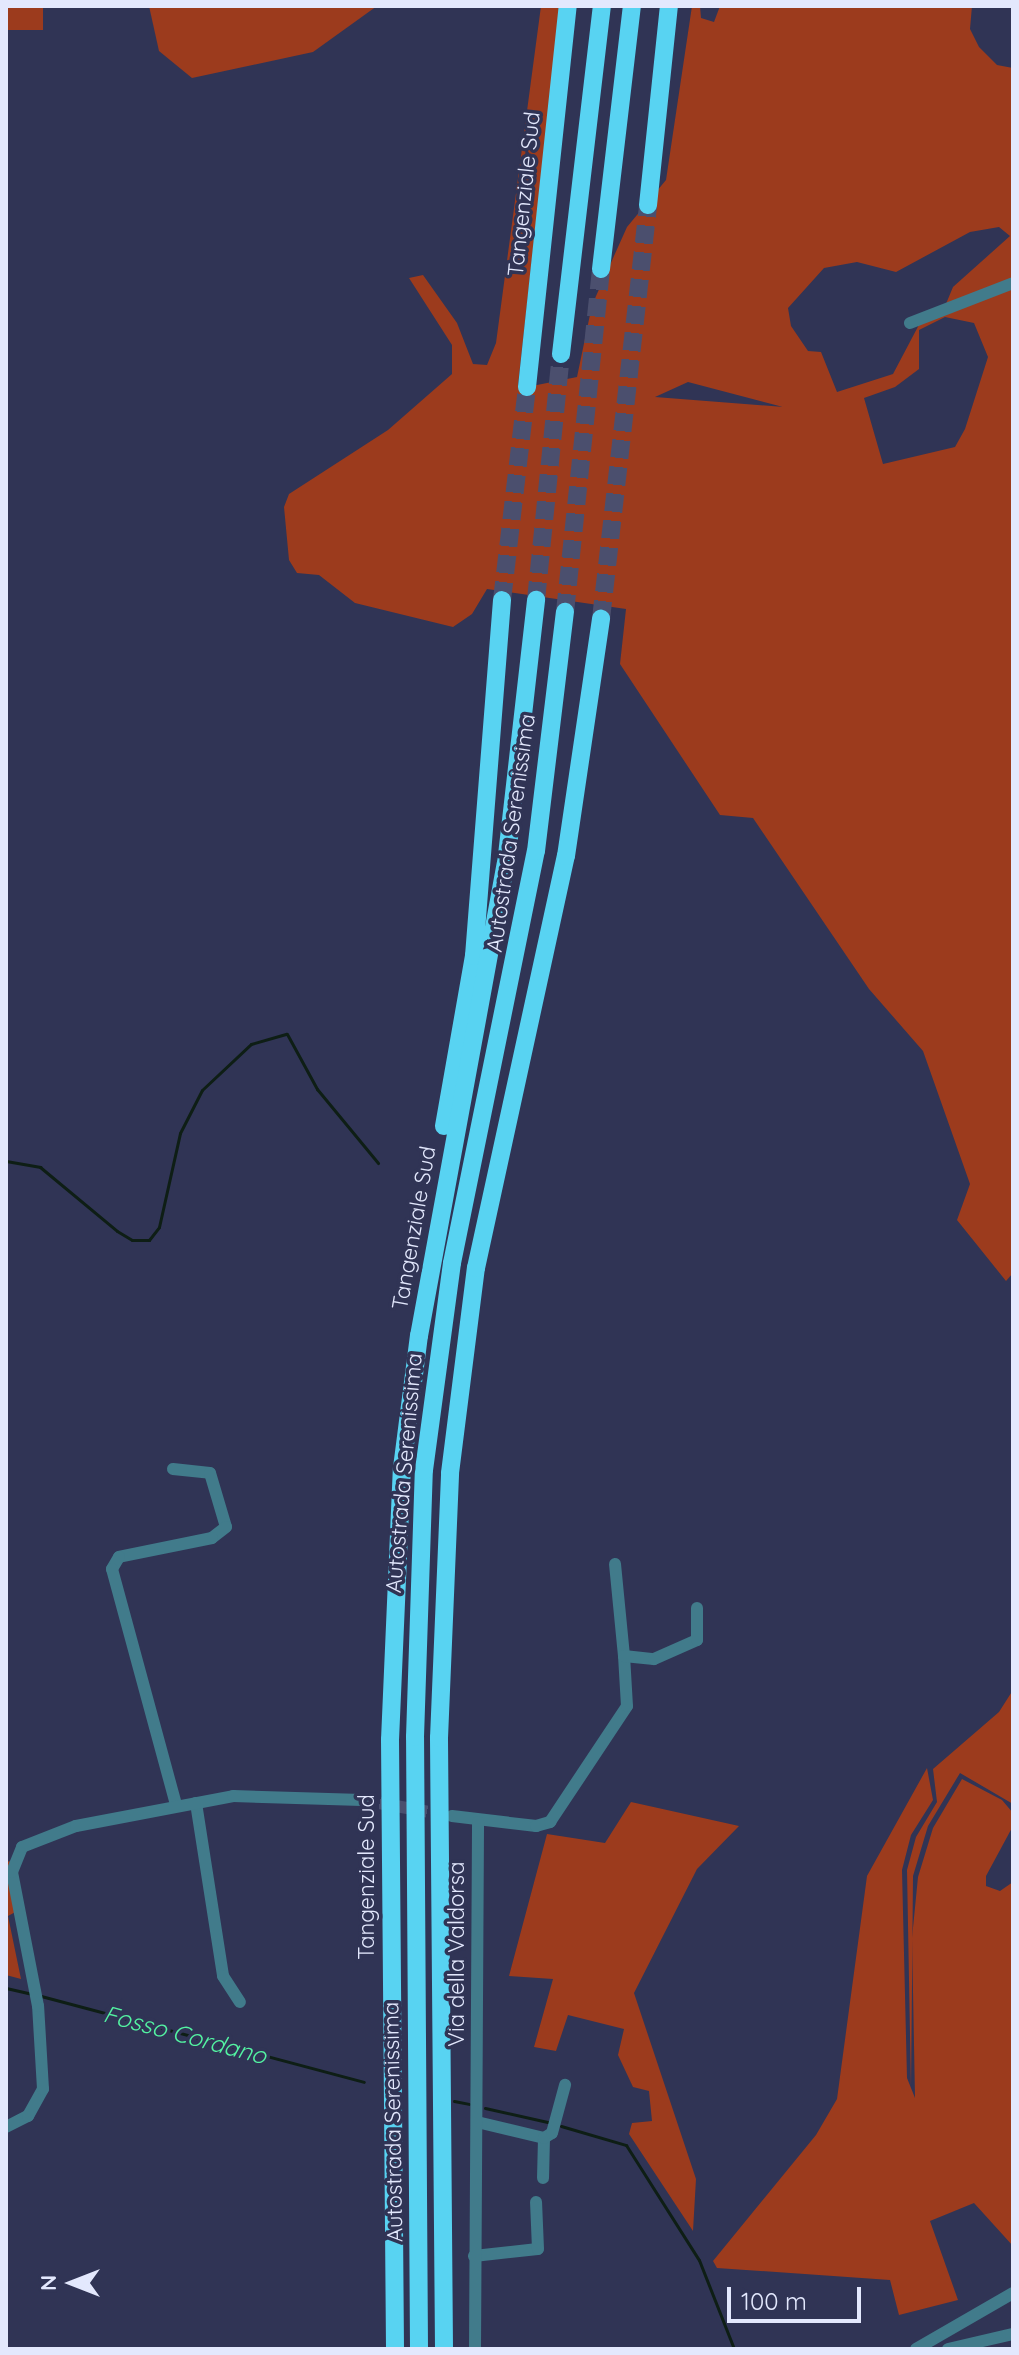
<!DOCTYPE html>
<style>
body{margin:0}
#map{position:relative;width:1019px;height:2355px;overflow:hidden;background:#303455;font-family:Quicksand,sans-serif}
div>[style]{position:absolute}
.green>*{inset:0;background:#9c3b1d;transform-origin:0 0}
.stream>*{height:3px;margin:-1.5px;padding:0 1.5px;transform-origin:1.5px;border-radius:1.5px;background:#0e1e15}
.minor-tunnel>*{height:12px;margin-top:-6px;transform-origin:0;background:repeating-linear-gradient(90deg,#4b4f6e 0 12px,transparent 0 18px)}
.highway-tunnel>*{height:18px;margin-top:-9px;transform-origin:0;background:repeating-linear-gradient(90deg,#4b4f6e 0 18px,transparent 0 27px)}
.minor>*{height:12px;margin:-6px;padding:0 6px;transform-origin:6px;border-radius:6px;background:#417b8b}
.highway>*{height:18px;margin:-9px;padding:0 9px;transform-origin:9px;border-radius:9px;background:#58d3f2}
span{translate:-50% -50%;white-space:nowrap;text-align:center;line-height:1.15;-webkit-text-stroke:7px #303455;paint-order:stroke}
.street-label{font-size:22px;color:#e3e8fd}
.water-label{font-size:24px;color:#53f3a2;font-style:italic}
.frame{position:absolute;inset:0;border:8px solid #e3e8fd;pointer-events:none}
.north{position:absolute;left:32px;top:2243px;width:80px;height:80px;-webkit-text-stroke:6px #303455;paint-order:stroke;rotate:270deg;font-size:22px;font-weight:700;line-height:32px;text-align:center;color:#e3e8fd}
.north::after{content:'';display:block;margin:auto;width:28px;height:36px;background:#e3e8fd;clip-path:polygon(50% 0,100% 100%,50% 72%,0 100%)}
.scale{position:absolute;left:727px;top:2287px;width:134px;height:36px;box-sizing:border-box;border:4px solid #e3e8fd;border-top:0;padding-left:10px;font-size:24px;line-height:28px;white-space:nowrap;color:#e3e8fd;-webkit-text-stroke:6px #303455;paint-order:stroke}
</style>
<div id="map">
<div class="green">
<i style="left:6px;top:6px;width:37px;height:24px"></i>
<i style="clip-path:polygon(149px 6px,377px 6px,313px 52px,192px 78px,159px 51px)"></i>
<i style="clip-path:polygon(evenodd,541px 6px,560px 6px,518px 385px,527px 387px,577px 377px,592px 305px,627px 227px,666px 180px,692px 6px,700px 6px,701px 18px,714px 22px,720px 6px,972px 6px,970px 29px,979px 47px,997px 65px,1013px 68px,1013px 1273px,1006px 1281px,957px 1220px,970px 1184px,923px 1051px,869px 989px,753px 818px,720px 815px,620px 664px,626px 609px,487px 589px,472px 614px,453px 627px,355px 603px,319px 575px,297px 573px,289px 560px,284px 507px,289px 494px,388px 430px,452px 374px,452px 345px,409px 278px,423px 275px,457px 323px,473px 364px,487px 365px,496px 343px,541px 6px,999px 227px,1010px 236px,953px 287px,943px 311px,922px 319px,893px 374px,837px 392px,821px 352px,808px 351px,791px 326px,788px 308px,824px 268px,857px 262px,896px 272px,970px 232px,999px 227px,541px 6px,945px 317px,974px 323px,988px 357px,965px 429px,955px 447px,883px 464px,864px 398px,895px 387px,919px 369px,919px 330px,945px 317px,541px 6px,688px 382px,783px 407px,784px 407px,655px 397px,688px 382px)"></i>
<i style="clip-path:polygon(1013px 1690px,1013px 1804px,960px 1773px,928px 1826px,913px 1876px,911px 2089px,907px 1870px,916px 1837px,937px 1802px,933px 1769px,999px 1712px)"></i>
<i style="clip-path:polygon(927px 1768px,933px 1800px,911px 1835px,902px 1870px,907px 2078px,915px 2098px,912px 1938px,918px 1877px,933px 1828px,962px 1779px,1002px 1800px,1013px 1813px,1013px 1826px,986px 1876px,986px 1886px,1000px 1891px,1013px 1882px,1013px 2246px,974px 2203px,930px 2221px,958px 2300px,899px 2315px,890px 2280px,717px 2268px,713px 2261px,816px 2135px,837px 2099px,867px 1876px)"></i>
<i style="clip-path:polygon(631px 1802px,739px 1826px,697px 1869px,634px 1993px,696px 2179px,693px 2231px,629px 2134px,632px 2123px,652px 2121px,649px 2091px,633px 2087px,618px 2055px,624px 2029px,568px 2015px,556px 2051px,534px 2047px,553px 1979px,509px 1976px,547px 1834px,605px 1843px)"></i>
<i style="clip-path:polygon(11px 1861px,19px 1910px,8px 1916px,21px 1979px,6px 1975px,6px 1862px)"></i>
</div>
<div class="stream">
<i style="left:6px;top:1161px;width:35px;rotate:10deg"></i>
<i style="left:40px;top:1167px;width:100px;rotate:39.7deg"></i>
<i style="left:117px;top:1231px;width:17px;rotate:31deg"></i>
<i style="left:132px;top:1240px;width:17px"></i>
<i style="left:149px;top:1240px;width:16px;rotate:-52deg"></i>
<i style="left:159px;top:1227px;width:96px;rotate:-77.4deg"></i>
<i style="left:180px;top:1133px;width:48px;rotate:-62.9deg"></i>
<i style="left:202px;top:1090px;width:67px;rotate:-43.2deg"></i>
<i style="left:251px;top:1044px;width:37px;rotate:-16deg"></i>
<i style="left:287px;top:1034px;width:63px;rotate:61.4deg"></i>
<i style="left:317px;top:1089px;width:96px;rotate:50.5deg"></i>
<i style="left:6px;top:1988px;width:28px;rotate:13deg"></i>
<i style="left:41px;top:1996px;width:334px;rotate:14.9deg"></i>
<i style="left:454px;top:2101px;width:15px;rotate:11deg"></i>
<i style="left:485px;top:2108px;width:64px;rotate:12.7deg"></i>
<i style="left:561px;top:2126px;width:68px;rotate:16.3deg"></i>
<i style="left:626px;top:2145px;width:136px;rotate:57.6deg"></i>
<i style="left:699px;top:2260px;width:96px;rotate:68.5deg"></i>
</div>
<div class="minor-tunnel">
<i style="left:362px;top:1800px;width:85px;rotate:10.1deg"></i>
</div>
<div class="highway-tunnel">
<i style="left:502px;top:600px;width:214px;rotate:-83.3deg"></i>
<i style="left:536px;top:600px;width:247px;rotate:-84.2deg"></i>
<i style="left:565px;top:612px;width:345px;rotate:-84deg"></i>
<i style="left:601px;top:619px;width:417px;rotate:-83.5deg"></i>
</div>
<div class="minor">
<i style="left:910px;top:323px;width:110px;rotate:-21.2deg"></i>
<i style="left:173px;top:1469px;width:37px;rotate:6deg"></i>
<i style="left:210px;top:1473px;width:56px;rotate:73.5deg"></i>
<i style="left:226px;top:1527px;width:18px;rotate:142deg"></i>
<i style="left:212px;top:1538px;width:95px;rotate:168.5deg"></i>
<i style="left:119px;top:1557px;width:14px;rotate:120deg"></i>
<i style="left:112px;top:1569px;width:245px;rotate:74.8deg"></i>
<i style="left:615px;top:1564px;width:92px;rotate:84.4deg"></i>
<i style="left:196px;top:1803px;width:175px;rotate:81.1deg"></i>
<i style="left:223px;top:1976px;width:31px;rotate:57deg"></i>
<i style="left:452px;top:1816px;width:85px;rotate:6.8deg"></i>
<i style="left:536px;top:1826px;width:15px;rotate:-16deg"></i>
<i style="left:550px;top:1822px;width:139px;rotate:-56.4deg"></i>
<i style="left:627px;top:1706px;width:50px;rotate:-93.4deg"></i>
<i style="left:624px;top:1656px;width:30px;rotate:6deg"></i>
<i style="left:654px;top:1659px;width:47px;rotate:-23.8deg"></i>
<i style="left:697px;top:1640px;width:32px;rotate:-90deg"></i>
<i style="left:477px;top:2122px;width:69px;rotate:13.4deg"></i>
<i style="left:544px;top:2138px;width:40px;rotate:91.4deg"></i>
<i style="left:6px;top:2127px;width:25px;rotate:-27deg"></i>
<i style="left:28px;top:2116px;width:31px;rotate:-61deg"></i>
<i style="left:43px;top:2089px;width:83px;rotate:-93.4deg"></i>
<i style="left:38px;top:2006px;width:136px;rotate:-101deg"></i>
<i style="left:12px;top:1872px;width:27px;rotate:-68deg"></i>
<i style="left:22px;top:1847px;width:58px;rotate:-21.3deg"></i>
<i style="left:76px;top:1826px;width:160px;rotate:-10.8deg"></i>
<i style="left:233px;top:1796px;width:129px;rotate:1.8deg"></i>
<i style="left:544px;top:2138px;width:9px;rotate:-32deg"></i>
<i style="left:552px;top:2133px;width:50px;rotate:-74.8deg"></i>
<i style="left:474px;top:2256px;width:64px;rotate:-6.2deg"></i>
<i style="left:538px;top:2249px;width:47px;rotate:-92.4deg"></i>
<i style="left:475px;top:2349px;width:527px;rotate:-89.67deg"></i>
<i style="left:916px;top:2349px;width:112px;rotate:-30deg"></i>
<i style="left:948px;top:2349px;width:67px;rotate:-13deg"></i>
</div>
<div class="highway">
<i style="left:648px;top:205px;width:200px;rotate:-84deg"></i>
<i style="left:601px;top:269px;width:265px;rotate:-83.3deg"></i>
<i style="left:561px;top:354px;width:350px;rotate:-83.3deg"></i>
<i style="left:527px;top:387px;width:383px;rotate:-83.9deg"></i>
<i style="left:444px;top:1126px;width:173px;rotate:-80deg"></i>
<i style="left:474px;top:956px;width:357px;rotate:-85.5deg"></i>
<i style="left:395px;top:2349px;width:609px;rotate:-90.47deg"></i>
<i style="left:390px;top:1740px;width:272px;rotate:-87.5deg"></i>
<i style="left:402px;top:1468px;width:133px;rotate:-82.7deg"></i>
<i style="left:419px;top:1336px;width:480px;rotate:-79.6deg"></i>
<i style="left:506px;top:864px;width:266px;rotate:-83.5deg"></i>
<i style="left:419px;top:2349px;width:612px;rotate:-90.37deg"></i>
<i style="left:415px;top:1737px;width:267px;rotate:-88.1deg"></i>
<i style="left:424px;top:1470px;width:209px;rotate:-82.3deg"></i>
<i style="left:452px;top:1263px;width:420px;rotate:-78.5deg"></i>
<i style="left:536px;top:851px;width:241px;rotate:-83.1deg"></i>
<i style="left:444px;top:2349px;width:611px;rotate:-90.47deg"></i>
<i style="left:439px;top:1738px;width:265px;rotate:-87.6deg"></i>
<i style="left:450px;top:1473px;width:207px;rotate:-82.8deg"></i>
<i style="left:476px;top:1268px;width:422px;rotate:-77.7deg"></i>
<i style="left:566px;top:856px;width:240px;rotate:-81.6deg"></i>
</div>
<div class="street-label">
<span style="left:524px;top:194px;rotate:-84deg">Tangenziale Sud</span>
<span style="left:511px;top:833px;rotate:-82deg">Autostrada Serenissima</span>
<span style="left:414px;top:1228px;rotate:-80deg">Tangenziale Sud</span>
<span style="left:404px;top:1473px;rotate:-85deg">Autostrada Serenissima</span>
<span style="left:367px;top:1877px;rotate:-90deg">Tangenziale Sud</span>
<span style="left:457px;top:1954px;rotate:-90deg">Via della Valdorsa</span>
<span style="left:393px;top:2122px;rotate:-91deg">Autostrada Serenissima</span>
</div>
<div class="water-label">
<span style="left:185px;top:2035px;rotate:15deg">Fosso Cordano</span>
</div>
<div class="frame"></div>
<div class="north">N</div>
<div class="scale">100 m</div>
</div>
